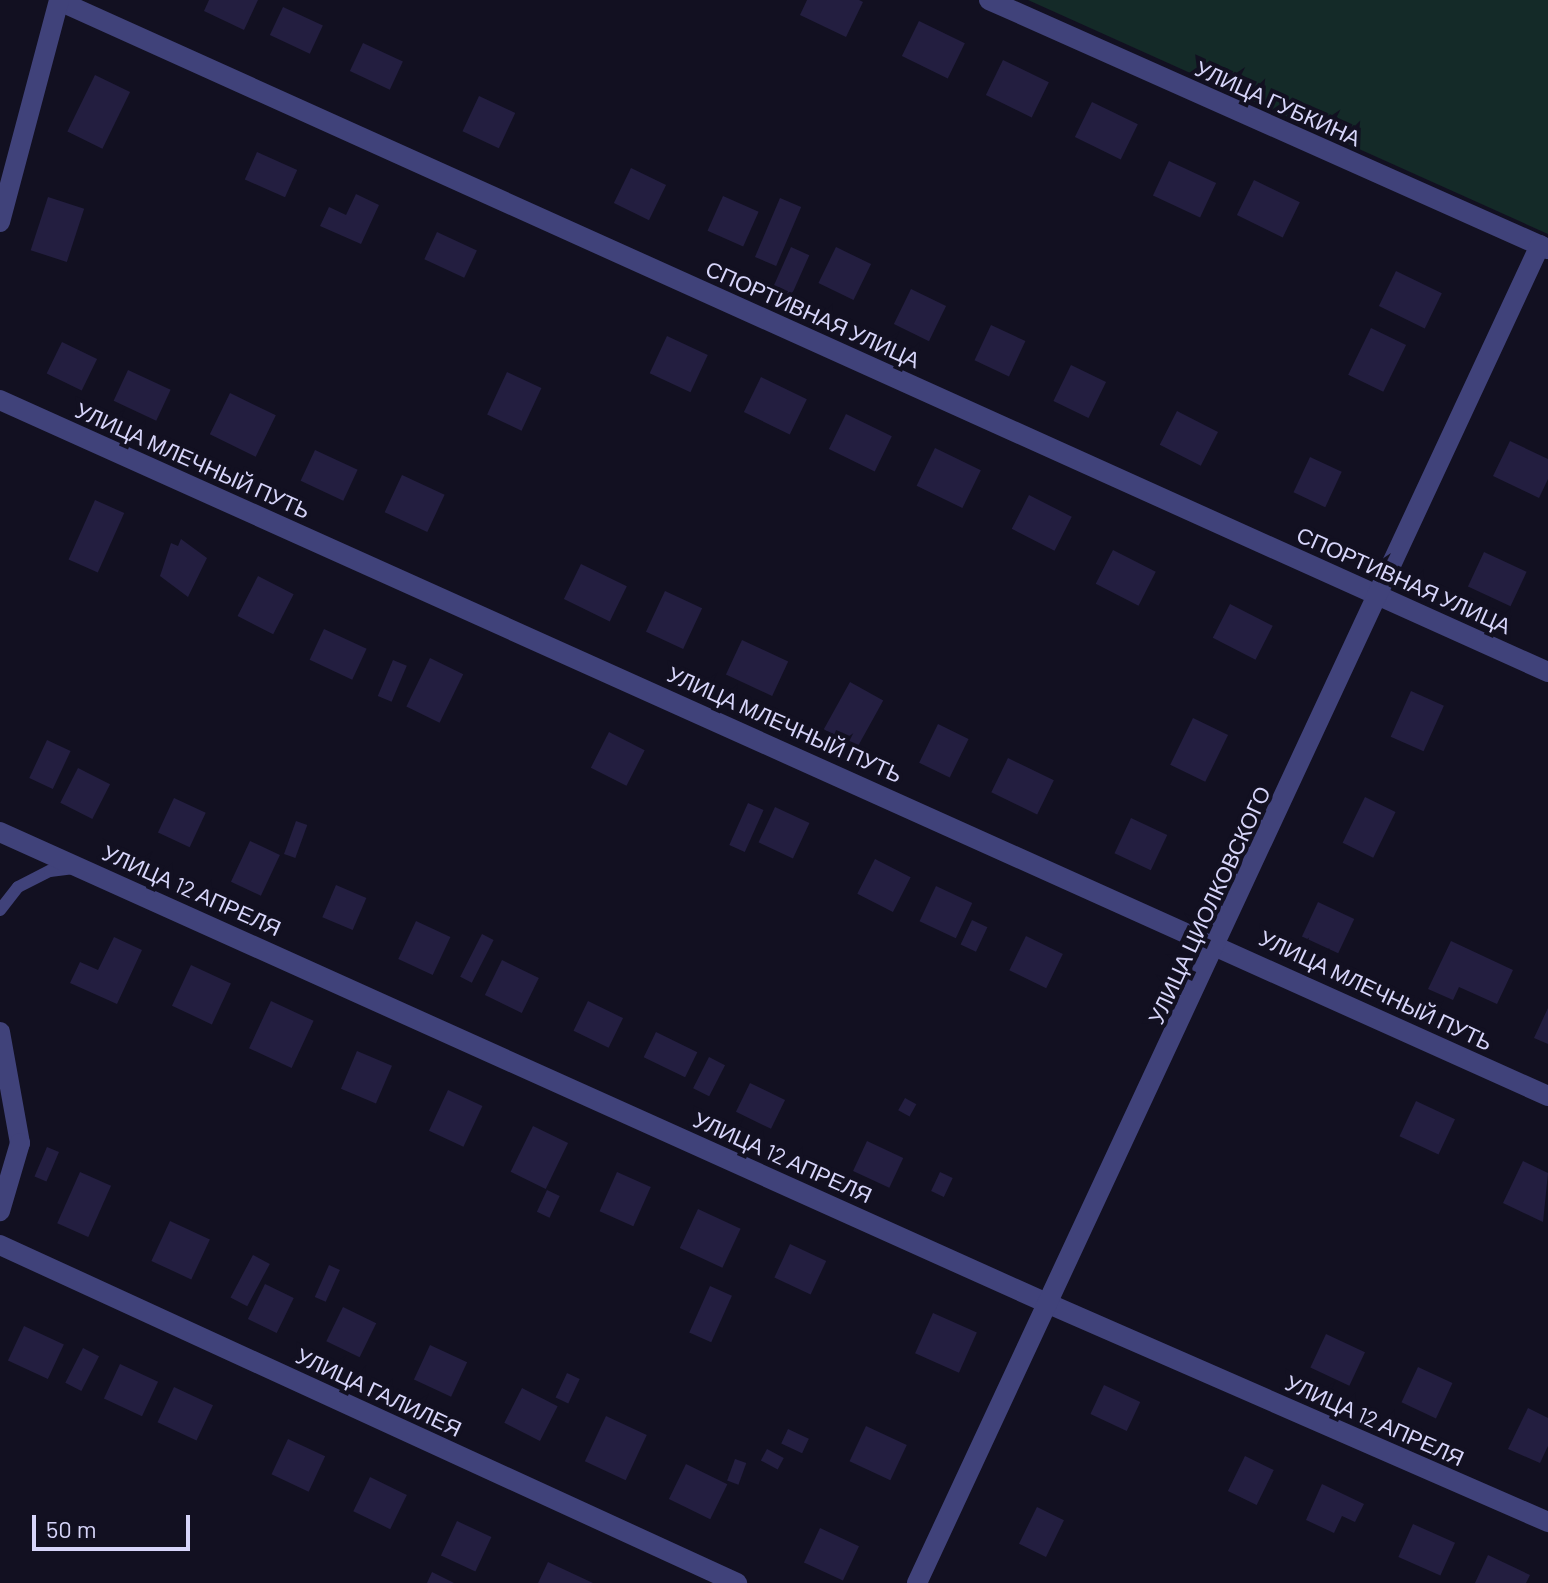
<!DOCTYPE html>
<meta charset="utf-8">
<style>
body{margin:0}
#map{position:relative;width:1548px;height:1583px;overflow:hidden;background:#121021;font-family:Barlow,sans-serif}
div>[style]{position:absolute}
.green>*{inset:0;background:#142a28}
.building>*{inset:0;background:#231e40;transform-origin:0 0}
.service>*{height:12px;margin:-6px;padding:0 6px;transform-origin:6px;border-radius:6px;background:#40427a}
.minor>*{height:20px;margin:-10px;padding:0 10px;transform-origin:10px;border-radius:10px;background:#40427a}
span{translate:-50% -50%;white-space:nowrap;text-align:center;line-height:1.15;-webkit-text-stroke:8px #121021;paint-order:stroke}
.street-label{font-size:22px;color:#d7d5fa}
.scale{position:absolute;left:32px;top:1515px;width:158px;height:36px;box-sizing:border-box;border:4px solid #d7d5fa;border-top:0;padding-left:10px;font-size:24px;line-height:28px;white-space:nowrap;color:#d7d5fa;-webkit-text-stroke:6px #121021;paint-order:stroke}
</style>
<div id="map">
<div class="green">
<i style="clip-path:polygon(1028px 0,1548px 0,1548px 234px)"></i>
</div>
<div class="building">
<i style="clip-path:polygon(209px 0,258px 0,244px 30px,204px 11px)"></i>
<i style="clip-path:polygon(807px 0,859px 0,863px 2px,846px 37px,800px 15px)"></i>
<i style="left:283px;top:7px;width:44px;height:31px;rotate:25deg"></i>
<i style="left:919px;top:21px;width:51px;height:39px;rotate:26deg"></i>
<i style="left:363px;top:43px;width:44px;height:31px;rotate:25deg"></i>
<i style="left:1003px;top:60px;width:51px;height:39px;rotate:26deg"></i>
<i style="left:95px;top:75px;width:39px;height:63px;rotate:26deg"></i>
<i style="left:479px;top:96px;width:40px;height:39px;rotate:25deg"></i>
<i style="left:1092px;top:102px;width:51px;height:39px;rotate:26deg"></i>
<i style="left:257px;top:152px;width:44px;height:30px;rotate:24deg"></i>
<i style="left:1169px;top:161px;width:52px;height:38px;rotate:25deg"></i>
<i style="left:631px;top:168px;width:39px;height:39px;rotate:26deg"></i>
<i style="left:1254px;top:180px;width:51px;height:39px;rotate:26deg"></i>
<i style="clip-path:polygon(356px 194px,379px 205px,361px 244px,320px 226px,329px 207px,346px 215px)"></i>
<i style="left:723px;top:196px;width:39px;height:38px;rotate:24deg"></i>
<i style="left:48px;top:197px;width:38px;height:56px;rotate:18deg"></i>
<i style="left:780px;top:198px;width:23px;height:64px;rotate:23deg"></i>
<i style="left:437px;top:232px;width:44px;height:30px;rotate:25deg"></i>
<i style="left:791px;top:247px;width:20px;height:46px;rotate:24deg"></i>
<i style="left:836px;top:247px;width:39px;height:40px;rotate:26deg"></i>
<i style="left:1396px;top:271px;width:51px;height:39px;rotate:26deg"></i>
<i style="left:911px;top:289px;width:39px;height:39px;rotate:26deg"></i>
<i style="left:991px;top:325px;width:38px;height:39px;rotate:25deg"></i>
<i style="left:1371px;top:328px;width:39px;height:52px;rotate:26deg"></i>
<i style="left:667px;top:336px;width:45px;height:41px;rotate:25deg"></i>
<i style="left:62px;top:342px;width:39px;height:35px;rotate:26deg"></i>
<i style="left:1071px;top:365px;width:39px;height:40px;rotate:26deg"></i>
<i style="left:128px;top:370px;width:47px;height:34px;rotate:25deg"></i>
<i style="left:507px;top:372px;width:38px;height:47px;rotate:25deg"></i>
<i style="left:761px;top:377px;width:51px;height:39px;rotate:26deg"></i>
<i style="left:230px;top:393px;width:51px;height:46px;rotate:26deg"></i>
<i style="left:1177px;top:411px;width:46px;height:38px;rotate:27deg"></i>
<i style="left:846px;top:414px;width:51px;height:39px;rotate:26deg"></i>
<i style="clip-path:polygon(1510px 441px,1548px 459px,1548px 479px,1539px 498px,1493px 476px)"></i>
<i style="left:935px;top:448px;width:51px;height:42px;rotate:26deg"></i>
<i style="left:315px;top:450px;width:47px;height:34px;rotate:25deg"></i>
<i style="left:1310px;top:457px;width:35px;height:39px;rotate:25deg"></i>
<i style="left:402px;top:475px;width:47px;height:41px;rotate:25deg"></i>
<i style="left:1029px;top:495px;width:48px;height:38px;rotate:27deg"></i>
<i style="left:95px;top:500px;width:32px;height:65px;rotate:24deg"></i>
<i style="clip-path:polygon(181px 539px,207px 558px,188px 597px,160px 576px,171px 543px,178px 546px)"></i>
<i style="left:1113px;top:550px;width:48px;height:38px;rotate:27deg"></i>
<i style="left:1484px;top:552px;width:47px;height:38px;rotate:25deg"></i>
<i style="left:581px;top:564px;width:51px;height:39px;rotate:26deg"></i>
<i style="left:258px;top:576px;width:40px;height:45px;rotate:27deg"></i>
<i style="left:665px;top:591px;width:41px;height:45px;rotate:25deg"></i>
<i style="left:1230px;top:604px;width:48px;height:38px;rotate:27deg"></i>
<i style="left:324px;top:629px;width:47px;height:34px;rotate:25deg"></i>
<i style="left:742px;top:640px;width:51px;height:38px;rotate:25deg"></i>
<i style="left:430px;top:658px;width:37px;height:54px;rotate:26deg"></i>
<i style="left:393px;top:660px;width:15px;height:39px;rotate:23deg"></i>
<i style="left:850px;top:682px;width:38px;height:54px;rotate:29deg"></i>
<i style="left:1411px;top:691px;width:36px;height:50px;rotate:24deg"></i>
<i style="left:1193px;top:718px;width:39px;height:52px;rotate:26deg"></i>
<i style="left:938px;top:724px;width:34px;height:43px;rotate:26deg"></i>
<i style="left:609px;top:732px;width:40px;height:40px;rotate:27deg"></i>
<i style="left:47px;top:740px;width:26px;height:42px;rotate:25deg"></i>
<i style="left:1008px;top:758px;width:51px;height:38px;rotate:26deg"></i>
<i style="left:78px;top:768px;width:36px;height:39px;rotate:27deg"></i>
<i style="left:1365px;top:797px;width:34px;height:51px;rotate:26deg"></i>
<i style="left:174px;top:798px;width:35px;height:38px;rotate:25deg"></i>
<i style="left:748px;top:803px;width:17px;height:46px;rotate:24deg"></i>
<i style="left:775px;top:807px;width:38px;height:39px;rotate:25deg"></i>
<i style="left:1131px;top:818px;width:40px;height:39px;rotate:25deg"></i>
<i style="left:296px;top:821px;width:12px;height:35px;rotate:20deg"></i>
<i style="left:250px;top:841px;width:33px;height:45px;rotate:25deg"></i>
<i style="left:875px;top:859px;width:40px;height:39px;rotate:27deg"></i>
<i style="left:336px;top:885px;width:33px;height:35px;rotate:23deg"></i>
<i style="left:936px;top:886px;width:40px;height:39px;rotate:25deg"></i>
<i style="left:1318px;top:902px;width:40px;height:38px;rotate:25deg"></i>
<i style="left:972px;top:920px;width:17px;height:27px;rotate:25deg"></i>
<i style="left:416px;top:921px;width:38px;height:42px;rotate:25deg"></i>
<i style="left:482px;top:934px;width:13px;height:48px;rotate:27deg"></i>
<i style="left:1026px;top:936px;width:41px;height:38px;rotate:26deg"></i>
<i style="clip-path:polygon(114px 937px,142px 950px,117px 1004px,70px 983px,80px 962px,98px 970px)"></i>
<i style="clip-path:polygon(1451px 941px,1513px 970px,1497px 1004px,1459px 987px,1453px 1000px,1428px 989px)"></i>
<i style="left:502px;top:960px;width:41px;height:39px;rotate:26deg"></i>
<i style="left:191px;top:965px;width:44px;height:45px;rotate:25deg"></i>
<i style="left:271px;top:1001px;width:47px;height:52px;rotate:25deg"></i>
<i style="left:588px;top:1001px;width:39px;height:33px;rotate:26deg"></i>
<i style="clip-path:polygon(1548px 1008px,1548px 1044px,1534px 1038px)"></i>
<i style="left:656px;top:1032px;width:46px;height:28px;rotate:26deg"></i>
<i style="left:357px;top:1051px;width:38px;height:41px;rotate:23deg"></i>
<i style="left:709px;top:1057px;width:18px;height:35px;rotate:27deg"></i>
<i style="left:750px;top:1083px;width:39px;height:32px;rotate:26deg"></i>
<i style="left:448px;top:1090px;width:38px;height:45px;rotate:25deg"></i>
<i style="left:905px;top:1098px;width:13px;height:14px;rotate:29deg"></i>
<i style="left:1416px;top:1101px;width:43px;height:39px;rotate:25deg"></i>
<i style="left:533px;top:1126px;width:39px;height:51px;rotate:26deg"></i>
<i style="left:867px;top:1141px;width:40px;height:33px;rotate:25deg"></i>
<i style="left:47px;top:1147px;width:13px;height:32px;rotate:23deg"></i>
<i style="clip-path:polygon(1523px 1161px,1548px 1173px,1543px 1222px,1503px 1203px)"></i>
<i style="left:80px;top:1172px;width:34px;height:56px;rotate:24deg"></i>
<i style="left:617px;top:1172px;width:37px;height:43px;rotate:24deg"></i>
<i style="left:940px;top:1172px;width:14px;height:21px;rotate:25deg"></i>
<i style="left:547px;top:1190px;width:14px;height:24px;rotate:25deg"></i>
<i style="left:698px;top:1209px;width:47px;height:43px;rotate:25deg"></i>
<i style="left:170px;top:1221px;width:44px;height:44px;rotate:25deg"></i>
<i style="left:790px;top:1244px;width:40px;height:37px;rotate:25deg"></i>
<i style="left:253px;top:1255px;width:19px;height:48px;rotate:28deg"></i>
<i style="left:329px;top:1265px;width:12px;height:35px;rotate:24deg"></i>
<i style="left:265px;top:1284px;width:32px;height:39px;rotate:26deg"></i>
<i style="left:710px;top:1286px;width:24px;height:51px;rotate:24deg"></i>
<i style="left:343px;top:1307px;width:37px;height:38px;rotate:26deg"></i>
<i style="left:933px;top:1313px;width:48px;height:44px;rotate:24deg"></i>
<i style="left:24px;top:1326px;width:44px;height:38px;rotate:25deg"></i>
<i style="left:1326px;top:1334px;width:43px;height:37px;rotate:25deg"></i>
<i style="left:430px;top:1345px;width:41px;height:38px;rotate:25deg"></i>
<i style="left:83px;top:1348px;width:18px;height:39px;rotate:27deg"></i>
<i style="left:120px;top:1364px;width:42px;height:38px;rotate:25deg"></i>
<i style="left:1418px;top:1367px;width:38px;height:39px;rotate:25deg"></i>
<i style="left:567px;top:1373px;width:14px;height:27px;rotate:25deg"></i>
<i style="left:1104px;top:1385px;width:40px;height:32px;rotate:25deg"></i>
<i style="left:174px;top:1387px;width:43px;height:39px;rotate:25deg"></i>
<i style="left:522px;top:1388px;width:40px;height:39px;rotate:27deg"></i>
<i style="clip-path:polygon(1528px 1408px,1548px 1418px,1548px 1446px,1540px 1463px,1508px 1449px)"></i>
<i style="left:606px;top:1416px;width:45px;height:50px;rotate:25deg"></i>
<i style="left:866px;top:1426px;width:45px;height:39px;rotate:25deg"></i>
<i style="left:788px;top:1429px;width:23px;height:16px;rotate:25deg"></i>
<i style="left:288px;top:1439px;width:41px;height:39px;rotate:25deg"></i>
<i style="left:767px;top:1449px;width:19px;height:13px;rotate:28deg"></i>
<i style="left:1245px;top:1456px;width:32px;height:39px;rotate:26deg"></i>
<i style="left:735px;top:1459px;width:12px;height:23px;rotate:20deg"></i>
<i style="left:686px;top:1464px;width:46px;height:39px;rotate:26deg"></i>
<i style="left:370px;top:1477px;width:41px;height:38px;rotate:26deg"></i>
<i style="clip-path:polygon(1322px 1484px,1364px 1504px,1355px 1522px,1342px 1516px,1334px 1533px,1306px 1520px)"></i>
<i style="left:1037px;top:1507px;width:30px;height:41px;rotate:26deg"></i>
<i style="left:457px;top:1521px;width:38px;height:38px;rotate:25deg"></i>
<i style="left:1413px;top:1524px;width:46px;height:36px;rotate:24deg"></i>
<i style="left:820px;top:1528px;width:43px;height:38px;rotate:25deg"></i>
<i style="clip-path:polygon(1488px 1555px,1530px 1575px,1526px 1583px,1475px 1583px)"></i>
<i style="clip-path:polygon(548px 1562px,593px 1583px,538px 1583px)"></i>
<i style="clip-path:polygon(432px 1572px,454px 1583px,427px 1583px)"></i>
</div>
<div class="service">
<i style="left:0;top:910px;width:29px;rotate:-52deg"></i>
<i style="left:18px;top:887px;width:36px;rotate:-27deg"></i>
<i style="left:50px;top:871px;width:24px;rotate:-7deg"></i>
</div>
<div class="minor">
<i style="left:989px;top:0;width:612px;rotate:24.01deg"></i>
<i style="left:59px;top:1px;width:1633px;rotate:24.26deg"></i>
<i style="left:0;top:222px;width:230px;rotate:-75.1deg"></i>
<i style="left:0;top:400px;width:1697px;rotate:24.21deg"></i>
<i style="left:0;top:832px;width:1150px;rotate:24.23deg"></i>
<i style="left:1049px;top:1304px;width:545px;rotate:23.6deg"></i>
<i style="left:0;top:1032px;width:113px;rotate:79.8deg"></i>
<i style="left:20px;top:1143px;width:71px;rotate:106.4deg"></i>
<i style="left:0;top:1245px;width:811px;rotate:24.64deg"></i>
<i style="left:917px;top:1583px;width:1476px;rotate:-65.03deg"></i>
</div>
<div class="street-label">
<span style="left:1278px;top:103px;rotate:24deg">УЛИЦА ГУБКИНА</span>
<span style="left:813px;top:314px;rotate:24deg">СПОРТИВНАЯ УЛИЦА</span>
<span style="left:193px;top:460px;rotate:24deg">УЛИЦА МЛЕЧНЫЙ ПУТЬ</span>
<span style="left:1404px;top:580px;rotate:24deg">СПОРТИВНАЯ УЛИЦА</span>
<span style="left:785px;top:724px;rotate:24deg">УЛИЦА МЛЕЧНЫЙ ПУТЬ</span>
<span style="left:192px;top:890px;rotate:24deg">УЛИЦА 12 АПРЕЛЯ</span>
<span style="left:1209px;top:905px;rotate:-65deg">УЛИЦА ЦИОЛКОВСКОГО</span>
<span style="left:1376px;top:990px;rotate:25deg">УЛИЦА МЛЕЧНЫЙ ПУТЬ</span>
<span style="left:783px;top:1157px;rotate:24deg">УЛИЦА 12 АПРЕЛЯ</span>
<span style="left:379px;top:1392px;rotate:25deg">УЛИЦА ГАЛИЛЕЯ</span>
<span style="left:1375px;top:1420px;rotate:24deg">УЛИЦА 12 АПРЕЛЯ</span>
</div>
<div class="scale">50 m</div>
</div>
